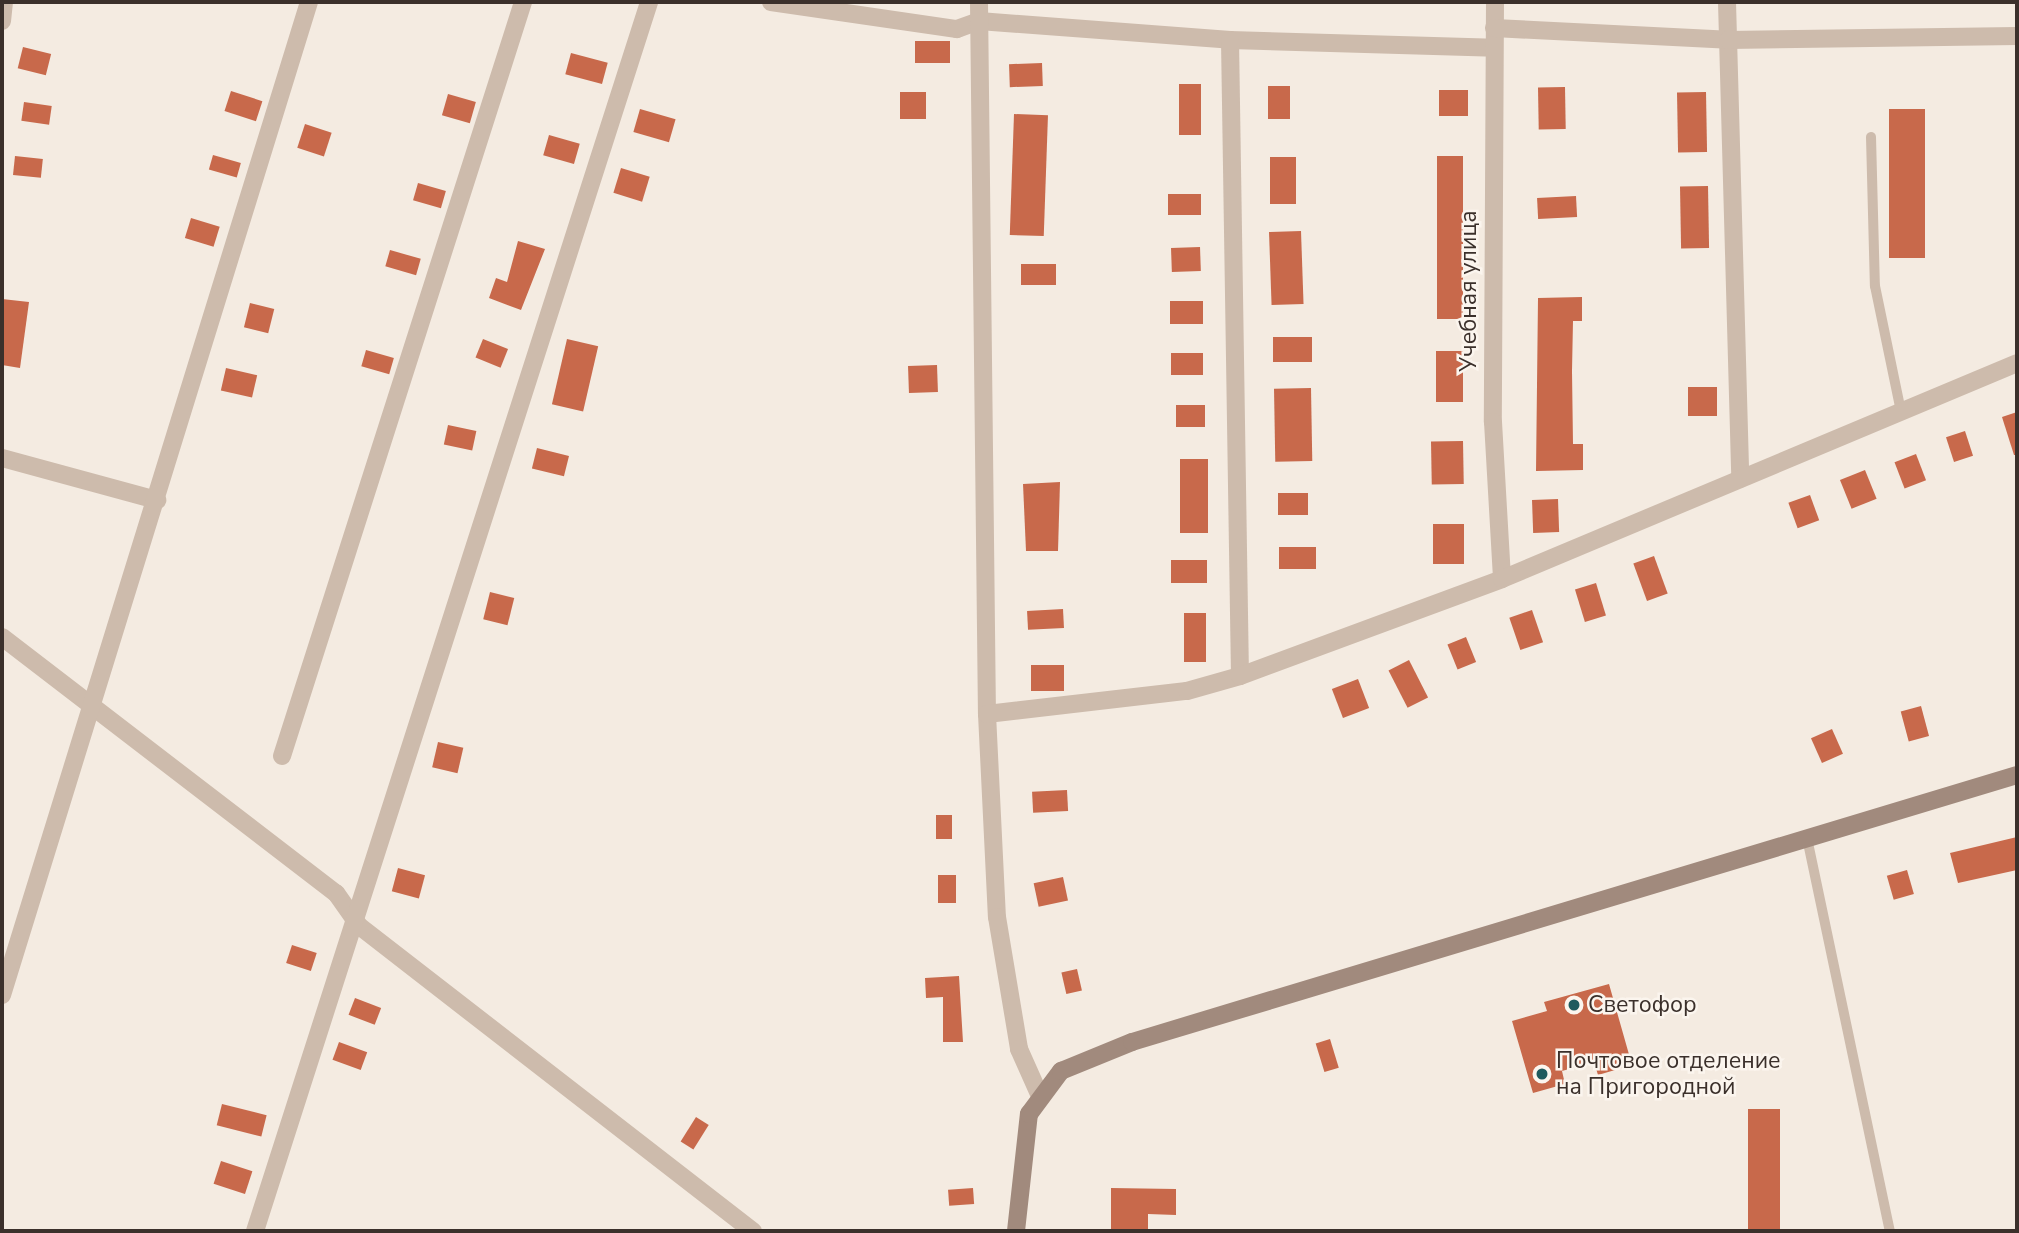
<!DOCTYPE html>
<meta charset="utf-8">
<style>
body{margin:0}
#map{position:relative;width:2019px;height:1233px;overflow:hidden;background:#f4ebe1;font-family:"Nunito Sans",sans-serif}
div>[style]{position:absolute}
.building>*{inset:0;background:#c8694b;transform-origin:0 0}
.lane>*{height:10px;margin:-5px;padding:0 5px;transform-origin:5px;border-radius:5px;background:#cdbbac}
.street>*{height:18px;margin:-9px;padding:0 9px;transform-origin:9px;border-radius:9px;background:#cdbbac}
.secondary>*{height:18px;margin:-9px;padding:0 9px;transform-origin:9px;border-radius:9px;background:#a18a7d}
.dots>*{width:19px;height:19px;translate:-50% -50%;box-sizing:border-box;border:4px solid #fbf5ee;border-radius:50%}
span{translate:-50% -50%;white-space:nowrap;text-align:center;line-height:1.15;-webkit-text-stroke:5px #fbf5ee;paint-order:stroke}
.street-label{font-size:23px;color:#3b302b}
.poi-label{font-size:23px;color:#3b302b}
.left{translate:0 -50%;text-align:left}
.frame{position:absolute;inset:0;border:4px solid #3b302b;pointer-events:none}
</style>
<div id="map">
<div class="building">
<i style="left:915px;top:41px;width:35px;height:22px"></i>
<i style="left:23px;top:47px;width:29px;height:22px;rotate:14deg"></i>
<i style="left:571px;top:53px;width:38px;height:22px;rotate:15deg"></i>
<i style="left:1042px;top:63px;width:23px;height:33px;rotate:88deg"></i>
<i style="left:1179px;top:84px;width:22px;height:51px"></i>
<i style="left:1268px;top:86px;width:22px;height:33px"></i>
<i style="left:1565px;top:87px;width:42px;height:27px;rotate:89deg"></i>
<i style="left:1439px;top:90px;width:29px;height:26px"></i>
<i style="left:231px;top:91px;width:33px;height:21px;rotate:18deg"></i>
<i style="left:900px;top:92px;width:26px;height:27px"></i>
<i style="left:1706px;top:92px;width:60px;height:29px;rotate:89deg"></i>
<i style="left:448px;top:94px;width:29px;height:22px;rotate:16deg"></i>
<i style="left:24px;top:102px;width:28px;height:19px;rotate:8deg"></i>
<i style="left:640px;top:109px;width:37px;height:24px;rotate:16deg"></i>
<i style="left:1889px;top:109px;width:36px;height:149px"></i>
<i style="left:1014px;top:114px;width:34px;height:121px;rotate:2deg"></i>
<i style="left:305px;top:124px;width:28px;height:25px;rotate:18deg"></i>
<i style="left:549px;top:135px;width:32px;height:21px;rotate:16deg"></i>
<i style="left:213px;top:155px;width:29px;height:15px;rotate:16deg"></i>
<i style="left:15px;top:156px;width:28px;height:19px;rotate:6deg"></i>
<i style="left:1437px;top:156px;width:26px;height:163px"></i>
<i style="left:1270px;top:157px;width:26px;height:47px"></i>
<i style="left:621px;top:168px;width:30px;height:26px;rotate:17deg"></i>
<i style="left:418px;top:183px;width:29px;height:18px;rotate:16deg"></i>
<i style="left:1708px;top:186px;width:62px;height:28px;rotate:89deg"></i>
<i style="left:1168px;top:194px;width:33px;height:21px"></i>
<i style="left:1576px;top:196px;width:21px;height:39px;rotate:87deg"></i>
<i style="left:191px;top:218px;width:30px;height:21px;rotate:17deg"></i>
<i style="left:1301px;top:231px;width:73px;height:32px;rotate:88deg"></i>
<i style="clip-path:polygon(518px 241px,545px 249px,521px 310px,489px 298px,496px 278px,507px 282px)"></i>
<i style="left:1200px;top:247px;width:24px;height:29px;rotate:88deg"></i>
<i style="left:390px;top:250px;width:32px;height:17px;rotate:16deg"></i>
<i style="left:1021px;top:264px;width:35px;height:21px"></i>
<i style="clip-path:polygon(1582px 297px,1582px 321px,1573px 321px,1572px 371px,1573px 444px,1583px 444px,1583px 470px,1536px 471px,1538px 298px)"></i>
<i style="clip-path:polygon(2px 299px,29px 302px,20px 368px,2px 365px)"></i>
<i style="left:1203px;top:301px;width:23px;height:33px;rotate:90deg"></i>
<i style="left:250px;top:303px;width:25px;height:25px;rotate:14deg"></i>
<i style="left:1273px;top:337px;width:39px;height:25px"></i>
<i style="left:483px;top:339px;width:27px;height:20px;rotate:22deg"></i>
<i style="left:567px;top:339px;width:32px;height:67px;rotate:13deg"></i>
<i style="left:366px;top:350px;width:29px;height:17px;rotate:16deg"></i>
<i style="left:1436px;top:351px;width:27px;height:51px"></i>
<i style="left:1171px;top:353px;width:32px;height:22px"></i>
<i style="left:937px;top:365px;width:27px;height:29px;rotate:88deg"></i>
<i style="left:226px;top:368px;width:32px;height:23px;rotate:13deg"></i>
<i style="left:1688px;top:387px;width:29px;height:29px"></i>
<i style="left:1311px;top:388px;width:73px;height:37px;rotate:89deg"></i>
<i style="left:1176px;top:405px;width:29px;height:22px"></i>
<i style="clip-path:polygon(2017px 412px,2017px 455px,2014px 455px,2002px 417px)"></i>
<i style="left:448px;top:425px;width:29px;height:20px;rotate:12deg"></i>
<i style="left:1965px;top:431px;width:26px;height:20px;rotate:72deg"></i>
<i style="left:1463px;top:441px;width:43px;height:32px;rotate:89deg"></i>
<i style="left:537px;top:448px;width:33px;height:21px;rotate:14deg"></i>
<i style="left:1916px;top:454px;width:28px;height:23px;rotate:69deg"></i>
<i style="left:1180px;top:459px;width:28px;height:74px"></i>
<i style="left:1865px;top:470px;width:31px;height:27px;rotate:68deg"></i>
<i style="clip-path:polygon(1060px 482px,1058px 551px,1026px 551px,1023px 484px)"></i>
<i style="left:1278px;top:493px;width:30px;height:22px"></i>
<i style="left:1810px;top:495px;width:27px;height:23px;rotate:70deg"></i>
<i style="left:1558px;top:499px;width:33px;height:26px;rotate:88deg"></i>
<i style="left:1433px;top:524px;width:31px;height:40px"></i>
<i style="left:1316px;top:547px;width:22px;height:37px;rotate:90deg"></i>
<i style="left:1654px;top:556px;width:40px;height:22px;rotate:70deg"></i>
<i style="left:1207px;top:560px;width:23px;height:36px;rotate:90deg"></i>
<i style="left:1596px;top:583px;width:34px;height:22px;rotate:73deg"></i>
<i style="left:490px;top:592px;width:25px;height:28px;rotate:14deg"></i>
<i style="left:1063px;top:609px;width:19px;height:36px;rotate:87deg"></i>
<i style="left:1532px;top:610px;width:34px;height:24px;rotate:71deg"></i>
<i style="left:1184px;top:613px;width:22px;height:49px"></i>
<i style="left:1466px;top:637px;width:27px;height:20px;rotate:68deg"></i>
<i style="left:1409px;top:660px;width:42px;height:23px;rotate:63deg"></i>
<i style="left:1031px;top:665px;width:33px;height:26px"></i>
<i style="left:1358px;top:679px;width:31px;height:28px;rotate:69deg"></i>
<i style="left:1921px;top:706px;width:31px;height:21px;rotate:75deg"></i>
<i style="left:1832px;top:729px;width:27px;height:23px;rotate:66deg"></i>
<i style="left:438px;top:742px;width:26px;height:26px;rotate:13deg"></i>
<i style="left:1067px;top:790px;width:21px;height:35px;rotate:87deg"></i>
<i style="left:936px;top:815px;width:16px;height:24px"></i>
<i style="clip-path:polygon(2017px 837px,2017px 870px,1958px 883px,1950px 853px)"></i>
<i style="left:398px;top:868px;width:28px;height:24px;rotate:15deg"></i>
<i style="left:1907px;top:870px;width:25px;height:21px;rotate:74deg"></i>
<i style="left:938px;top:875px;width:18px;height:28px"></i>
<i style="left:1063px;top:877px;width:24px;height:30px;rotate:78deg"></i>
<i style="left:292px;top:945px;width:26px;height:19px;rotate:18deg"></i>
<i style="left:1077px;top:969px;width:22px;height:16px;rotate:77deg"></i>
<i style="clip-path:polygon(959px 976px,963px 1042px,943px 1042px,943px 997px,926px 998px,925px 978px)"></i>
<i style="clip-path:polygon(1609px 984px,1632px 1065px,1598px 1075px,1594px 1062px,1562px 1071px,1565px 1084px,1533px 1093px,1512px 1021px,1547px 1011px,1544px 1002px)"></i>
<i style="left:355px;top:998px;width:28px;height:18px;rotate:21deg"></i>
<i style="left:1330px;top:1039px;width:30px;height:15px;rotate:73deg"></i>
<i style="left:339px;top:1042px;width:30px;height:19px;rotate:20deg"></i>
<i style="left:222px;top:1104px;width:46px;height:22px;rotate:14deg"></i>
<i style="left:1748px;top:1109px;width:32px;height:122px"></i>
<i style="left:696px;top:1117px;width:15px;height:29px;rotate:32deg"></i>
<i style="left:221px;top:1161px;width:33px;height:24px;rotate:18deg"></i>
<i style="left:973px;top:1188px;width:16px;height:25px;rotate:86deg"></i>
<i style="clip-path:polygon(1111px 1188px,1176px 1189px,1176px 1215px,1148px 1214px,1148px 1231px,1111px 1231px)"></i>
</div>
<div class="lane">
<i style="left:1871px;top:137px;width:149px;rotate:88.5deg"></i>
<i style="left:1875px;top:286px;width:129px;rotate:78.3deg"></i>
<i style="left:1807px;top:838px;width:402px;rotate:78.1deg"></i>
</div>
<div class="street">
<i style="left:771px;top:2px;width:188px;rotate:8.3deg"></i>
<i style="left:957px;top:29px;width:23px;rotate:-20deg"></i>
<i style="left:979px;top:21px;width:252px;rotate:4.3deg"></i>
<i style="left:1230px;top:40px;width:264px;rotate:1.7deg"></i>
<i style="left:979px;top:2px;width:712px;rotate:89.36deg"></i>
<i style="left:987px;top:714px;width:203px;rotate:87.2deg"></i>
<i style="left:997px;top:917px;width:134px;rotate:80.5deg"></i>
<i style="left:1019px;top:1049px;width:49px;rotate:66deg"></i>
<i style="left:1495px;top:2px;width:420px;rotate:90.3deg"></i>
<i style="left:1493px;top:422px;width:157px;rotate:86.7deg"></i>
<i style="left:1727px;top:2px;width:477px;rotate:88.4deg"></i>
<i style="left:2px;top:21px;width:19px;rotate:-84deg"></i>
<i style="left:1494px;top:28px;width:234px;rotate:2.9deg"></i>
<i style="left:1728px;top:40px;width:289px;rotate:-0.8deg"></i>
<i style="left:1230px;top:40px;width:636px;rotate:89.1deg"></i>
<i style="left:2px;top:458px;width:161px;rotate:15.2deg"></i>
<i style="left:2px;top:637px;width:421px;rotate:37.5deg"></i>
<i style="left:336px;top:893px;width:39px;rotate:55deg"></i>
<i style="left:358px;top:925px;width:500px;rotate:37.8deg"></i>
<i style="left:987px;top:714px;width:201px;rotate:-6.6deg"></i>
<i style="left:1187px;top:691px;width:55px;rotate:-15.8deg"></i>
<i style="left:1240px;top:676px;width:279px;rotate:-20.3deg"></i>
<i style="left:1502px;top:579px;width:558px;rotate:-22.75deg"></i>
<i style="left:282px;top:756px;width:792px;rotate:-72.27deg"></i>
<i style="left:2px;top:995px;width:1039px;rotate:-72.82deg"></i>
<i style="left:255px;top:1231px;width:1291px;rotate:-72.22deg"></i>
</div>
<div class="secondary">
<i style="left:1016px;top:1231px;width:118px;rotate:-83.7deg"></i>
<i style="left:1029px;top:1114px;width:54px;rotate:-53.3deg"></i>
<i style="left:1061px;top:1071px;width:77px;rotate:-22.2deg"></i>
<i style="left:1132px;top:1042px;width:924px;rotate:-16.79deg"></i>
</div>
<div class="dots">
<i style="left:1574px;top:1005px;background:#1f5a5e"></i>
<i style="left:1542px;top:1074px;background:#1f5a5e"></i>
</div>
<div class="street-label">
<span style="left:1469px;top:291px;rotate:-90deg">Учебная улица</span>
</div>
<div class="poi-label">
<span class="left" style="left:1588px;top:1005px">Светофор</span>
<span class="left" style="left:1556px;top:1074px">Почтовое отделение<br>на Пригородной</span>
</div>
<div class="frame"></div>
</div>
